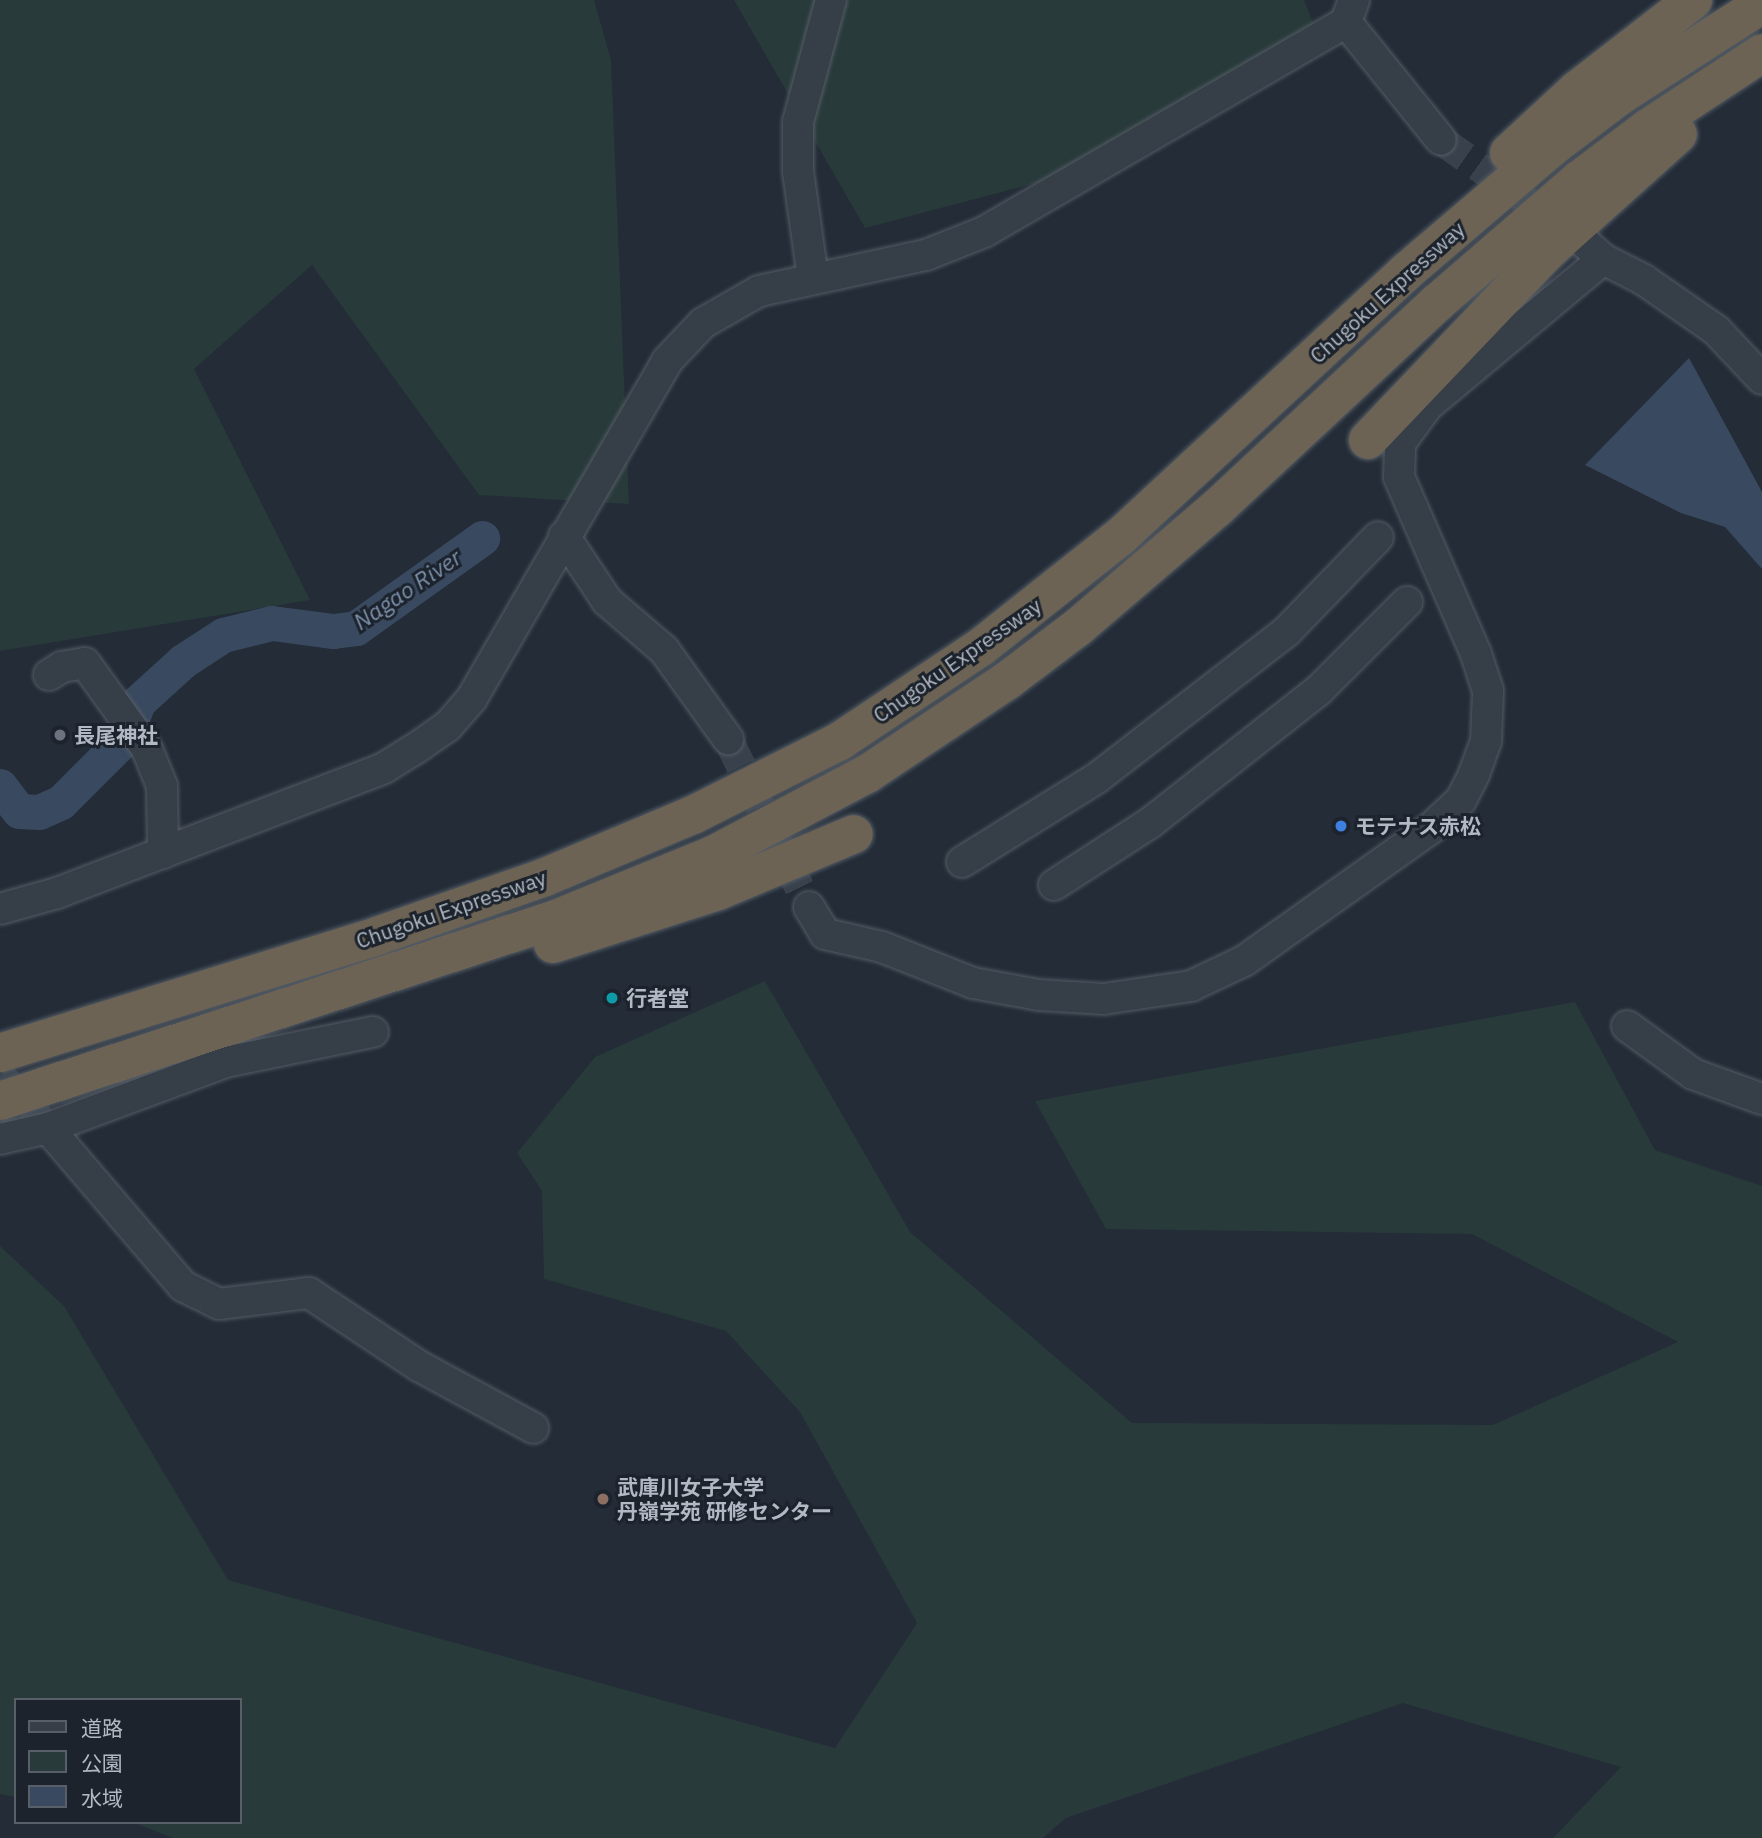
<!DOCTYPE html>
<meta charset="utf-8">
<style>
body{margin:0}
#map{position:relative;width:1762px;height:1838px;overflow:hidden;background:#232c37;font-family:"IBM Plex Sans","Noto Sans JP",sans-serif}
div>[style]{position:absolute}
.green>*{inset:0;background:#283a3a}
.water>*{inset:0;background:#39495f}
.river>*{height:35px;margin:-17.5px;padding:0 17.5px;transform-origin:17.5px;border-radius:17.5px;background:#39495f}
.minor-tunnel>*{height:30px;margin-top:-15px;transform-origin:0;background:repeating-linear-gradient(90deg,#38414c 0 30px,transparent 0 45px)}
.roads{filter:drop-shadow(0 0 2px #545c65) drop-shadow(0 0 2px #545c65)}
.minor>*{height:30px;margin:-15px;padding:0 15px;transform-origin:15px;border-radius:15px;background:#363e48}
.highway>*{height:38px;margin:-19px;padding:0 19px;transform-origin:19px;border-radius:19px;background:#6d6354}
.dots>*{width:19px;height:19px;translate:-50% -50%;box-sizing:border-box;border:4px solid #1c232c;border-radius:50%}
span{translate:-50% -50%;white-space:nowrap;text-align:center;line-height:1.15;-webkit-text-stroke:6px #1c232c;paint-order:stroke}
.street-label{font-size:21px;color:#b1b9c4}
.poi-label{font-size:21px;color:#b1b9c4;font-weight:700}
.left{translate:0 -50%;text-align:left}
.water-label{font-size:23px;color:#7c8faa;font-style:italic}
.legend{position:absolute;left:14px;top:1698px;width:228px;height:126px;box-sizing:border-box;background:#1c232c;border:2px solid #585f69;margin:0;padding:9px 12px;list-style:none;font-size:21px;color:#b1b9c4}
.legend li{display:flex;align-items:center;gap:14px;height:35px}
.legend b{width:35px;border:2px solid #585f69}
</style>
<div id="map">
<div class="green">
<i style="clip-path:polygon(0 0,594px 0,611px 60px,629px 504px,479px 495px,312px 265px,194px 369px,310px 600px,0 651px)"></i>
<i style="clip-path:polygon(734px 0,1304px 0,1319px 38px,1048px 180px,865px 228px)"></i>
<i style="clip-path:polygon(765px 981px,910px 1232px,1132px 1423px,1493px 1425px,1678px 1342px,1472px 1234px,1106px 1229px,1035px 1101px,1575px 1002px,1655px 1150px,1762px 1186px,1762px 1838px,1553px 1838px,1621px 1767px,1403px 1703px,1066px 1818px,1043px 1838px,173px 1838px,132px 1822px,240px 1822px,240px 1700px,16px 1700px,16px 1797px,0 1794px,0 1246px,64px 1306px,228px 1580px,835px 1748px,917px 1623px,800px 1412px,726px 1331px,544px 1279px,542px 1191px,517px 1153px,595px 1057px)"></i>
</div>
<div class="water">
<i style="clip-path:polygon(1689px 358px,1762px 492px,1762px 569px,1725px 527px,1681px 513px,1585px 465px)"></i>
</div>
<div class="river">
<i style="left:0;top:786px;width:31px;rotate:53deg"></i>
<i style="left:19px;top:811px;width:20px;rotate:3deg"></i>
<i style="left:39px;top:812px;width:24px;rotate:-24deg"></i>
<i style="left:61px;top:802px;width:89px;rotate:-45deg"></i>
<i style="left:124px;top:739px;width:40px;rotate:-69deg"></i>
<i style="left:138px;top:702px;width:61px;rotate:-42.3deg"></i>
<i style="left:183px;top:661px;width:48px;rotate:-33deg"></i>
<i style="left:223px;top:635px;width:50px;rotate:-13.8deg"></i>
<i style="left:272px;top:623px;width:62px;rotate:7.5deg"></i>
<i style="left:333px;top:631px;width:23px;rotate:-7deg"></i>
<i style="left:356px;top:628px;width:155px;rotate:-35.5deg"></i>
</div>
<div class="minor-tunnel">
<i style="left:1441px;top:140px;width:143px;rotate:35.4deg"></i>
<i style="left:728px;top:739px;width:187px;rotate:64.3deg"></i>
<i style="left:0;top:1075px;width:72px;rotate:47.8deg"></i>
</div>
<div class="roads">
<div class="minor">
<i style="left:1346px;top:22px;width:151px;rotate:51.2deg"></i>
<i style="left:1584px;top:242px;width:25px;rotate:42deg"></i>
<i style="left:1603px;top:259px;width:46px;rotate:27.1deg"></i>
<i style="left:1644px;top:280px;width:88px;rotate:34.8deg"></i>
<i style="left:1716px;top:330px;width:67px;rotate:46.8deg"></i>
<i style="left:813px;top:278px;width:108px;rotate:-98deg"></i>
<i style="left:798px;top:171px;width:49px;rotate:-90deg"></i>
<i style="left:798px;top:122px;width:126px;rotate:-74.9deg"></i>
<i style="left:564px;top:536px;width:78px;rotate:56.5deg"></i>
<i style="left:607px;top:601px;width:75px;rotate:40.7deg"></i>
<i style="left:664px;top:650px;width:110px;rotate:54.3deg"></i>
<i style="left:49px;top:675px;width:15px;rotate:-32deg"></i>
<i style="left:62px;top:667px;width:23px;rotate:-10deg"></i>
<i style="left:85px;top:663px;width:106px;rotate:54.2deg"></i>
<i style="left:147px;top:749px;width:40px;rotate:68deg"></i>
<i style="left:162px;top:786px;width:67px;rotate:89.1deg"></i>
<i style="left:962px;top:862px;width:159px;rotate:-31.9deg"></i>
<i style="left:1097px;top:778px;width:239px;rotate:-37.7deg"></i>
<i style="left:1286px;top:632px;width:132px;rotate:-45.9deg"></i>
<i style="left:1054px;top:885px;width:114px;rotate:-32.9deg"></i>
<i style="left:1150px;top:823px;width:214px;rotate:-38.2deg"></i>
<i style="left:1318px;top:691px;width:126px;rotate:-45deg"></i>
<i style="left:809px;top:907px;width:31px;rotate:59deg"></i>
<i style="left:825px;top:934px;width:58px;rotate:12.8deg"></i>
<i style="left:882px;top:947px;width:98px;rotate:21.6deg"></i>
<i style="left:973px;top:983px;width:67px;rotate:10.3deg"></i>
<i style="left:1039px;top:995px;width:65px;rotate:3.5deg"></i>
<i style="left:1104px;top:999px;width:88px;rotate:-8.5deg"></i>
<i style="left:1191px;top:986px;width:59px;rotate:-25.3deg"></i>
<i style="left:1244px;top:961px;width:228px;rotate:-35.4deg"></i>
<i style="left:1430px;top:829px;width:42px;rotate:-43.1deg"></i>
<i style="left:1461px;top:800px;width:29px;rotate:-63deg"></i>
<i style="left:1474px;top:774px;width:35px;rotate:-70deg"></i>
<i style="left:1486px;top:741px;width:50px;rotate:-87.7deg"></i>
<i style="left:1488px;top:691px;width:39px;rotate:-108deg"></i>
<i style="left:1476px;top:654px;width:193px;rotate:-113.5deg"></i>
<i style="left:1399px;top:477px;width:34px;rotate:-88deg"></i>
<i style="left:1400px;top:443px;width:47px;rotate:-53.6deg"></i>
<i style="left:1428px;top:405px;width:228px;rotate:-39.8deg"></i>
<i style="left:0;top:909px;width:59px;rotate:-15.7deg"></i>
<i style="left:57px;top:893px;width:350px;rotate:-20.9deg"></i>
<i style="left:384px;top:768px;width:36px;rotate:-32deg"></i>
<i style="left:415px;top:749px;width:39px;rotate:-35deg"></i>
<i style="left:447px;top:727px;width:38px;rotate:-49deg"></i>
<i style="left:472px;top:698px;width:389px;rotate:-59.9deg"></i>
<i style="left:667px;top:361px;width:52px;rotate:-46.5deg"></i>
<i style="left:703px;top:323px;width:64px;rotate:-29.7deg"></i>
<i style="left:759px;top:291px;width:171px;rotate:-12.2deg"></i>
<i style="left:926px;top:255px;width:62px;rotate:-21.6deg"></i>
<i style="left:984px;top:232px;width:419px;rotate:-30.1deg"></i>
<i style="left:1346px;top:22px;width:23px;rotate:-70deg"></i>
<i style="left:1627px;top:1026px;width:82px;rotate:36deg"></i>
<i style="left:1693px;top:1074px;width:73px;rotate:19.9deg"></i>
<i style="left:48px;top:1128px;width:208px;rotate:49.5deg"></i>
<i style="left:183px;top:1286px;width:40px;rotate:26.6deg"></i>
<i style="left:219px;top:1304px;width:91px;rotate:-7deg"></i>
<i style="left:309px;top:1293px;width:132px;rotate:33.6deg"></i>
<i style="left:419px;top:1366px;width:130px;rotate:28.5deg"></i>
<i style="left:0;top:1139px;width:49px;rotate:-12.9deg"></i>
<i style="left:48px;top:1128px;width:189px;rotate:-20.4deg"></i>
<i style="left:225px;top:1062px;width:151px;rotate:-11.5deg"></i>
</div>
<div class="highway">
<i style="left:1509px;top:153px;width:93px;rotate:-42.8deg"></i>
<i style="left:1577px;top:90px;width:147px;rotate:-37.8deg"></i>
<i style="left:1368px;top:440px;width:260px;rotate:-46.4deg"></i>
<i style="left:1547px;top:252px;width:176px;rotate:-42deg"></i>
<i style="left:553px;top:944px;width:173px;rotate:-17.8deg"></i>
<i style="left:718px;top:891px;width:147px;rotate:-22.7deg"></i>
<i style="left:0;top:1053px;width:395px;rotate:-17.2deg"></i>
<i style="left:377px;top:936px;width:176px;rotate:-19.3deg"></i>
<i style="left:543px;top:878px;width:163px;rotate:-22.8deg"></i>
<i style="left:693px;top:815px;width:165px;rotate:-26.7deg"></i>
<i style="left:840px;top:741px;width:169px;rotate:-33.7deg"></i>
<i style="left:981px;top:647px;width:177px;rotate:-38.4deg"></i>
<i style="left:1120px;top:537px;width:390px;rotate:-42.8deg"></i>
<i style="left:1406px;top:272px;width:191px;rotate:-40.5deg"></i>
<i style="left:1551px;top:148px;width:88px;rotate:-37.1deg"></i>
<i style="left:1621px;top:95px;width:168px;rotate:-32.8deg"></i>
<i style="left:0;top:1101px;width:585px;rotate:-18.13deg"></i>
<i style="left:556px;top:919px;width:172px;rotate:-22.2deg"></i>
<i style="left:715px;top:854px;width:172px;rotate:-27.8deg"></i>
<i style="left:867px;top:774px;width:169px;rotate:-33.7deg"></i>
<i style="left:1008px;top:680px;width:88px;rotate:-37.1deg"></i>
<i style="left:1078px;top:627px;width:183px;rotate:-40.6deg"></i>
<i style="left:1217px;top:508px;width:301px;rotate:-43deg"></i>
<i style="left:1437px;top:303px;width:188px;rotate:-40.9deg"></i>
<i style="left:1579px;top:180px;width:86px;rotate:-37deg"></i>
<i style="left:1648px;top:128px;width:136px;rotate:-33.3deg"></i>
</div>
</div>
<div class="dots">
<i style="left:60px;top:735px;background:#6b7280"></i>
<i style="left:1341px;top:826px;background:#3f7fe0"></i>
<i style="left:612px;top:998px;background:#0f9aa8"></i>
<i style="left:603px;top:1499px;background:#8d6e63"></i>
</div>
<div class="street-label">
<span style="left:1387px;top:292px;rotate:-42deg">Chugoku Expressway</span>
<span style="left:957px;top:660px;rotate:-35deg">Chugoku Expressway</span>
<span style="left:451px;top:909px;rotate:-19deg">Chugoku Expressway</span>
</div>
<div class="poi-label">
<span class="left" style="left:74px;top:735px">長尾神社</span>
<span class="left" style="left:1355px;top:826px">モテナス赤松</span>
<span class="left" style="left:626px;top:998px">行者堂</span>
<span class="left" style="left:617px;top:1499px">武庫川女子大学<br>丹嶺学苑 研修センター</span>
</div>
<div class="water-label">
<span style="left:407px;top:589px;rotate:-34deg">Nagao River</span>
</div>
<ul class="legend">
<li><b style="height:9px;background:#363e48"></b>道路</li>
<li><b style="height:19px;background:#283a3a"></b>公園</li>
<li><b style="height:19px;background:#39495f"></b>水域</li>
</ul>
</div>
